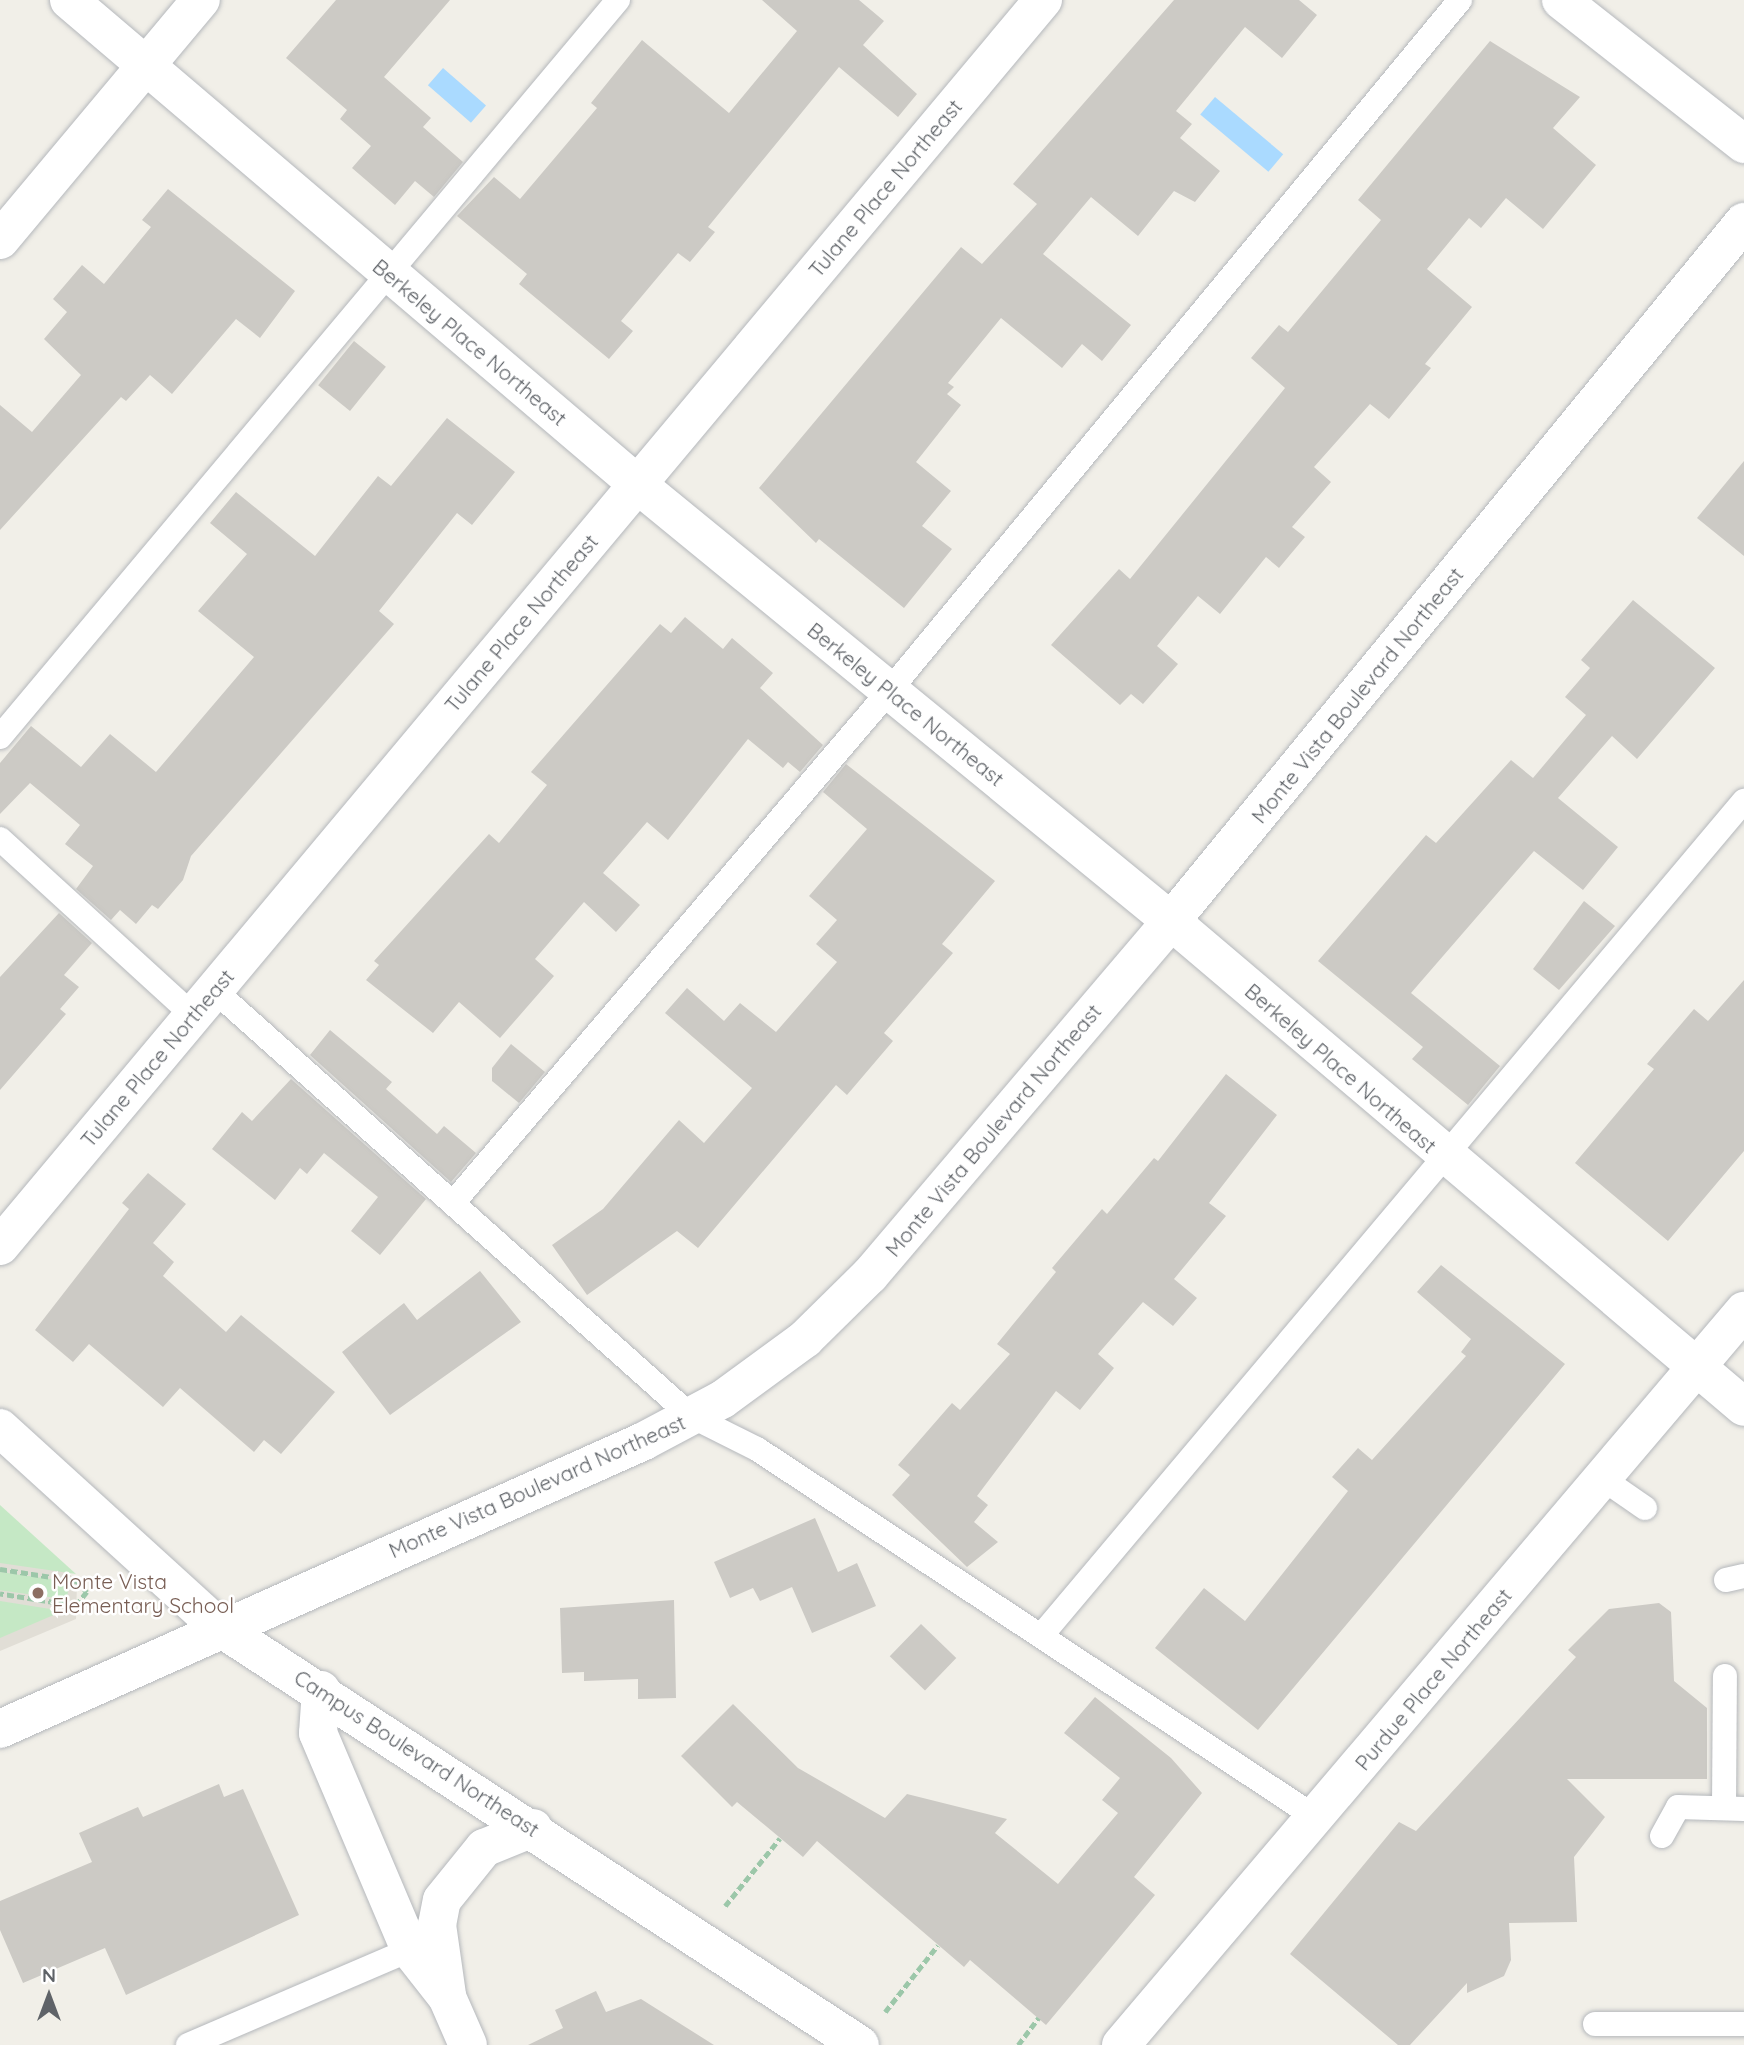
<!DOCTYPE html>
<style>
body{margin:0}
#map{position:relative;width:1744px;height:2045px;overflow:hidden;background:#f1efe8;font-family:Quicksand,sans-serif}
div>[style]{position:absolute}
.education>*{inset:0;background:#e1ded6}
.green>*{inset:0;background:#c5e8c5;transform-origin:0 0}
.water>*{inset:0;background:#aadaff;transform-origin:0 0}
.building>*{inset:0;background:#cccac5;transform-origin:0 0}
.path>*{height:4.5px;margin-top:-2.25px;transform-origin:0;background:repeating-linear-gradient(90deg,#9cc7a9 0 7px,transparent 0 10.5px)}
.roads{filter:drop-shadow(0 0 2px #b5b8bc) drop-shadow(0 0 2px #b5b8bc)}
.lane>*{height:24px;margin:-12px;padding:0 12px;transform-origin:12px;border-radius:12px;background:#fff}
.street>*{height:38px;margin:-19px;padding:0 19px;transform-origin:19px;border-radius:19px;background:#fff}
.secondary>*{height:38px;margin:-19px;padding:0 19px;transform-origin:19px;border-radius:19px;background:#fff}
.dots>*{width:19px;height:19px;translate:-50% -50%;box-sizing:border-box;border:4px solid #fff;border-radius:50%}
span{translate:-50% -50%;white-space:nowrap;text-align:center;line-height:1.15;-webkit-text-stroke:5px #fff;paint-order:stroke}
.street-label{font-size:21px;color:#5f6368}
.education-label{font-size:21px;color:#785e54}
.left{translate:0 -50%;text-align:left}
.north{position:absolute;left:14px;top:1961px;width:70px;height:70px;-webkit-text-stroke:5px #fff;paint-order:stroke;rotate:0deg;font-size:19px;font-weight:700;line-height:28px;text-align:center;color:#5f6368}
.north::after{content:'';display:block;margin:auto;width:24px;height:32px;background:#5f6368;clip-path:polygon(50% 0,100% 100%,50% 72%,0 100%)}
</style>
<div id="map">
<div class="education">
<i style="clip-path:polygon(0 1511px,77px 1581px,76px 1619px,0 1651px)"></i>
</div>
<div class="green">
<i style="clip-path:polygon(0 1505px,76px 1574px,0 1563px)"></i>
<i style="left:0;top:1572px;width:70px;height:18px;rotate:8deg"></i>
<i style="clip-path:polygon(0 1601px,63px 1611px,0 1638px)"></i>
</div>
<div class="water">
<i style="left:443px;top:68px;width:57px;height:23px;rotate:41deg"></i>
<i style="left:1215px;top:97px;width:89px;height:23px;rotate:40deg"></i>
</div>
<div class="building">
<i style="clip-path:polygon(336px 0,450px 0,384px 77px,431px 118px,423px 127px,463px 162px,434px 197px,415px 181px,395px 205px,352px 168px,371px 146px,340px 119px,347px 110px,286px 58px)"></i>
<i style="clip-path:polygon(762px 0,859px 0,884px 21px,863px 45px,917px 94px,898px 117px,839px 67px,708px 227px,715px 232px,690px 262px,678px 253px,621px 321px,633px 331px,609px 359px,519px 284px,527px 274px,457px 216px,494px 177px,520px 199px,597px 108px,591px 103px,642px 40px,729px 113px,797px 31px)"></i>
<i style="clip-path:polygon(1174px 0,1299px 0,1317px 15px,1282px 58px,1245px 27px,1176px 111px,1192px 124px,1180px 138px,1220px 171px,1195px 202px,1174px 191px,1138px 236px,1091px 197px,1043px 254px,1131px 325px,1102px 361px,1082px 344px,1062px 368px,1001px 318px,948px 383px,954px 387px,947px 394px,961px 405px,916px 462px,951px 491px,922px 526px,952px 549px,904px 608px,819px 539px,816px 543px,759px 488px,961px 247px,982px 264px,1037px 204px,1013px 184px)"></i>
<i style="clip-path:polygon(1490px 41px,1580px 97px,1553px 128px,1596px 165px,1543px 229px,1506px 198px,1481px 228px,1469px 218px,1427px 269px,1472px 307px,1425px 364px,1431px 368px,1389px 419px,1370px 404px,1314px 467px,1331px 482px,1292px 527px,1305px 537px,1279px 568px,1266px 557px,1220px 614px,1198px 596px,1157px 646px,1178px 664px,1143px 704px,1131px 694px,1120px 705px,1051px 645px,1119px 569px,1130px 579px,1285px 388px,1251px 358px,1279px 325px,1288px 332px,1381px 220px,1358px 200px)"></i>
<i style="clip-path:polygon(168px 189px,295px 291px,260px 338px,236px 319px,172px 394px,150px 375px,126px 401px,121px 397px,0 530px,0 405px,32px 432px,81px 375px,44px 339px,67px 312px,53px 299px,82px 265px,104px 284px,151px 227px,142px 220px)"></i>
<i style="left:354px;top:341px;width:41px;height:57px;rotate:39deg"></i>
<i style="clip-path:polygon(447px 418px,515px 472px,472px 525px,457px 513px,379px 611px,394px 624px,191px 856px,183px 880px,158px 909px,152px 905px,136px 924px,120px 910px,111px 920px,76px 889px,93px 866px,65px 844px,80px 825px,30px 783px,0 814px,0 763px,31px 726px,81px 767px,110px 734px,156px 772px,254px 657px,198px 611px,247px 554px,210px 523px,236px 492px,315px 556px,378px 476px,391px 486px)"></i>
<i style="clip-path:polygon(1744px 461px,1744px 556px,1697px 518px)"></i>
<i style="clip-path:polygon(1633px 600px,1715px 668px,1637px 759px,1612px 736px,1558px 798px,1618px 847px,1583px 890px,1534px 851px,1411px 993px,1500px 1066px,1468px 1105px,1412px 1059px,1423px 1047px,1318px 961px,1426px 835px,1436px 843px,1511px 760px,1533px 778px,1586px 715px,1565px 697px,1590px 668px,1581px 660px)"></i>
<i style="clip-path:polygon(685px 617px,723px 649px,732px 638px,773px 673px,760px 688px,823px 745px,800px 772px,788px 762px,783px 768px,748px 739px,668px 840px,647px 822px,603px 873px,640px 905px,616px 932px,584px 902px,535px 959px,554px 976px,500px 1038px,459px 1002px,433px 1033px,366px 980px,379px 965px,374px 961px,489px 834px,499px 843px,547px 785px,531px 772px,660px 624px,671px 633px)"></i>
<i style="clip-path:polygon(846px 764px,995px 881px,942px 944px,953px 953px,884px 1033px,893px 1041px,847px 1095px,836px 1085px,698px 1248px,677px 1231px,587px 1295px,552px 1245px,603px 1209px,679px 1120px,704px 1143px,752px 1088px,665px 1013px,687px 988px,724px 1021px,740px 1003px,776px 1032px,837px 962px,816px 944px,837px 920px,809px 896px,867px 829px,823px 792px)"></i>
<i style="clip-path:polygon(1584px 901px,1615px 926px,1559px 990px,1533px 969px)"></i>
<i style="clip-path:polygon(59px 913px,92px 943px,64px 975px,79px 987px,60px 1009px,66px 1014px,0 1090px,0 977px)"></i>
<i style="clip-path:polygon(1744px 980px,1744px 1151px,1668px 1241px,1575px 1163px,1654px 1069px,1647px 1064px,1694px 1009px,1708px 1021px)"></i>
<i style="clip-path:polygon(330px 1030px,392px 1082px,386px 1089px,437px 1134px,444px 1126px,476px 1153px,451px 1182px,310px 1055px)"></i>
<i style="clip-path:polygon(511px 1044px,545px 1072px,519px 1103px,492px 1081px,492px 1068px)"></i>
<i style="clip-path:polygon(1226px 1074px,1277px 1115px,1209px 1203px,1226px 1216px,1174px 1279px,1197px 1298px,1173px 1326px,1143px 1302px,1098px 1354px,1114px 1368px,1080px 1410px,1056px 1391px,977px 1496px,988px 1505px,974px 1522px,998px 1542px,967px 1567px,892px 1495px,910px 1475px,898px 1465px,952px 1403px,960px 1410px,1010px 1354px,997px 1344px,1056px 1272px,1052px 1268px,1102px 1209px,1107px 1214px,1154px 1158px,1158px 1161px)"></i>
<i style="clip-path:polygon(291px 1079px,426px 1199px,380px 1255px,351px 1231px,378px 1197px,324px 1153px,307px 1174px,300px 1168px,275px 1200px,212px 1149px,242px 1112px,252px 1121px)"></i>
<i style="clip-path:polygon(148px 1173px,186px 1204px,153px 1243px,174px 1262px,163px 1276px,226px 1332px,241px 1315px,335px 1392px,281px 1454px,264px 1440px,254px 1452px,180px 1388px,163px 1407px,89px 1344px,73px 1362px,35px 1330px,129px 1209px,122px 1203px)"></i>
<i style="clip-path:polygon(1441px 1265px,1565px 1364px,1258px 1730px,1155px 1648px,1204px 1588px,1245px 1621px,1348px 1491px,1332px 1477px,1358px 1448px,1372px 1460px,1466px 1356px,1461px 1352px,1471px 1339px,1417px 1292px)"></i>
<i style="clip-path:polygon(480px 1271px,521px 1322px,390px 1415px,342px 1352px,404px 1303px,417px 1320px)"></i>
<i style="clip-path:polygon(815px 1518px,838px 1572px,857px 1563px,876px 1606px,812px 1633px,792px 1587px,760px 1601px,753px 1588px,730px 1598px,714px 1562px)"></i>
<i style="clip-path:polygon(674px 1600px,676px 1698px,638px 1699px,638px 1679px,584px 1681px,584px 1672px,562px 1673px,560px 1608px)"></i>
<i style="clip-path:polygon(1659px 1603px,1671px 1612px,1674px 1681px,1707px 1708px,1707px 1779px,1567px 1779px,1605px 1817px,1574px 1857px,1577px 1922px,1509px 1923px,1511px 1960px,1504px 1976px,1467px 1993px,1467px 1983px,1410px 2045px,1398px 2045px,1290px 1954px,1399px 1822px,1416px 1831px,1576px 1657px,1568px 1650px,1609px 1609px)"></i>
<i style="left:921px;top:1624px;width:49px;height:45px;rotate:44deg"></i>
<i style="clip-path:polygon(1095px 1697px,1171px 1758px,1202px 1793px,1134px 1877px,1155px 1895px,1046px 2025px,970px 1960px,964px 1967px,817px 1841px,803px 1857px,737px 1802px,732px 1807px,681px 1756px,733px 1704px,798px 1768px,885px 1818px,907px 1794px,1007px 1819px,995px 1833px,1058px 1884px,1118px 1813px,1102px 1800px,1120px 1778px,1064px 1733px)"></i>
<i style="clip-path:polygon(219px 1784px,224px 1797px,243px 1789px,299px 1915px,126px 1995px,105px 1948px,23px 1983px,0 1930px,0 1901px,92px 1862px,79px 1833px,138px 1807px,143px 1817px)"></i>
<i style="clip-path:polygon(596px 1991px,606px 2012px,641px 1999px,714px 2045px,528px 2045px,563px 2028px,555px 2010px)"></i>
</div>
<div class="path">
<i style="left:0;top:1569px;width:78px;rotate:8.9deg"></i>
<i style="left:77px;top:1581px;width:15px;rotate:48deg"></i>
<i style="left:87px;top:1592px;width:18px;rotate:128deg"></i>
<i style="left:76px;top:1606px;width:77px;rotate:-171deg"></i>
<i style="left:725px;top:1906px;width:87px;rotate:-51deg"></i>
<i style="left:885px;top:2012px;width:85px;rotate:-51.7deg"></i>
<i style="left:1018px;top:2045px;width:34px;rotate:-53deg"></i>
</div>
<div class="roads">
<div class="lane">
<i style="left:0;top:737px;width:962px;rotate:-50.02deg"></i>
<i style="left:0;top:839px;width:261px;rotate:42.4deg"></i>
<i style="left:214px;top:990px;width:640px;rotate:41.77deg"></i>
<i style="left:691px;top:1416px;width:74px;rotate:26.6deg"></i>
<i style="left:757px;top:1449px;width:668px;rotate:33.4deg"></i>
<i style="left:453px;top:1203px;width:674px;rotate:-49.57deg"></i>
<i style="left:890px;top:690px;width:895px;rotate:-50.44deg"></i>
<i style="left:1603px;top:1479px;width:51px;rotate:34.6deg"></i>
<i style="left:1726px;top:1580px;width:18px;rotate:-13deg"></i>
<i style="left:1041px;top:1636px;width:1092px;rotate:-49.91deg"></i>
<i style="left:1724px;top:1808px;width:132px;rotate:-89.6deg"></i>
<i style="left:1662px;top:1836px;width:33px;rotate:-61deg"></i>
<i style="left:1678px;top:1807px;width:66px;rotate:1.7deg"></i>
<i style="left:1595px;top:2024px;width:149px"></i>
<i style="left:188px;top:2045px;width:241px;rotate:-23.2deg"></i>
</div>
<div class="street">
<i style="left:69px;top:0;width:746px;rotate:40.43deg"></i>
<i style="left:637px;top:484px;width:690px;rotate:39.3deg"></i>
<i style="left:1171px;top:921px;width:751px;rotate:40.3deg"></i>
<i style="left:1561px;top:0;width:233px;rotate:38.2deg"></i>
<i style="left:0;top:240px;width:313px;rotate:-50.1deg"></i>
<i style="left:0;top:1246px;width:1625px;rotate:-50.07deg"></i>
<i style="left:321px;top:1690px;width:43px;rotate:94deg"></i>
<i style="left:318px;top:1733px;width:236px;rotate:67deg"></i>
<i style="left:410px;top:1950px;width:60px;rotate:51.8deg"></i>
<i style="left:447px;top:1997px;width:52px;rotate:66.4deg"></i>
<i style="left:447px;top:1995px;width:71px;rotate:-98.1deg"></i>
<i style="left:437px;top:1925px;width:25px;rotate:-79deg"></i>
<i style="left:442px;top:1900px;width:67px;rotate:-51.1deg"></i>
<i style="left:484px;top:1848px;width:53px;rotate:-22.2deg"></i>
<i style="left:1121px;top:2045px;width:963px;rotate:-49.68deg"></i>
</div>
<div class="secondary">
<i style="left:0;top:1428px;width:296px;rotate:42.3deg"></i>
<i style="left:219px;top:1627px;width:765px;rotate:33.11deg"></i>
<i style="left:0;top:1729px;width:705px;rotate:-24.09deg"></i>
<i style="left:644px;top:1441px;width:89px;rotate:-28deg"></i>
<i style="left:723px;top:1399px;width:102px;rotate:-36.2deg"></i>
<i style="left:805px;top:1339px;width:91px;rotate:-44.6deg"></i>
<i style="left:870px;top:1275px;width:465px;rotate:-49.6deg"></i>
<i style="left:1171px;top:921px;width:904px;rotate:-50.66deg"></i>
</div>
</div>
<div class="dots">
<i style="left:38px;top:1593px;background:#8d6e63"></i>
</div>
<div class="street-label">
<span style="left:885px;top:188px;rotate:-50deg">Tulane Place Northeast</span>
<span style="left:470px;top:342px;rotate:40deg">Berkeley Place Northeast</span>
<span style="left:521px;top:623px;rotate:-50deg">Tulane Place Northeast</span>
<span style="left:1357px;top:695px;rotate:-51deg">Monte Vista Boulevard Northeast</span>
<span style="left:906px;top:704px;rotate:39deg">Berkeley Place Northeast</span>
<span style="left:157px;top:1058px;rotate:-50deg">Tulane Place Northeast</span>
<span style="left:1341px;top:1068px;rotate:41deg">Berkeley Place Northeast</span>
<span style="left:993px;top:1130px;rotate:-50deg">Monte Vista Boulevard Northeast</span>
<span style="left:537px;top:1486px;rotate:-24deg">Monte Vista Boulevard Northeast</span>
<span style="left:1433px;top:1679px;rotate:-50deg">Purdue Place Northeast</span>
<span style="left:417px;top:1753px;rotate:33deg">Campus Boulevard Northeast</span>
</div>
<div class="education-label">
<span class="left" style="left:52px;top:1593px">Monte Vista<br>Elementary School</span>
</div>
<div class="north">N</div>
</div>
